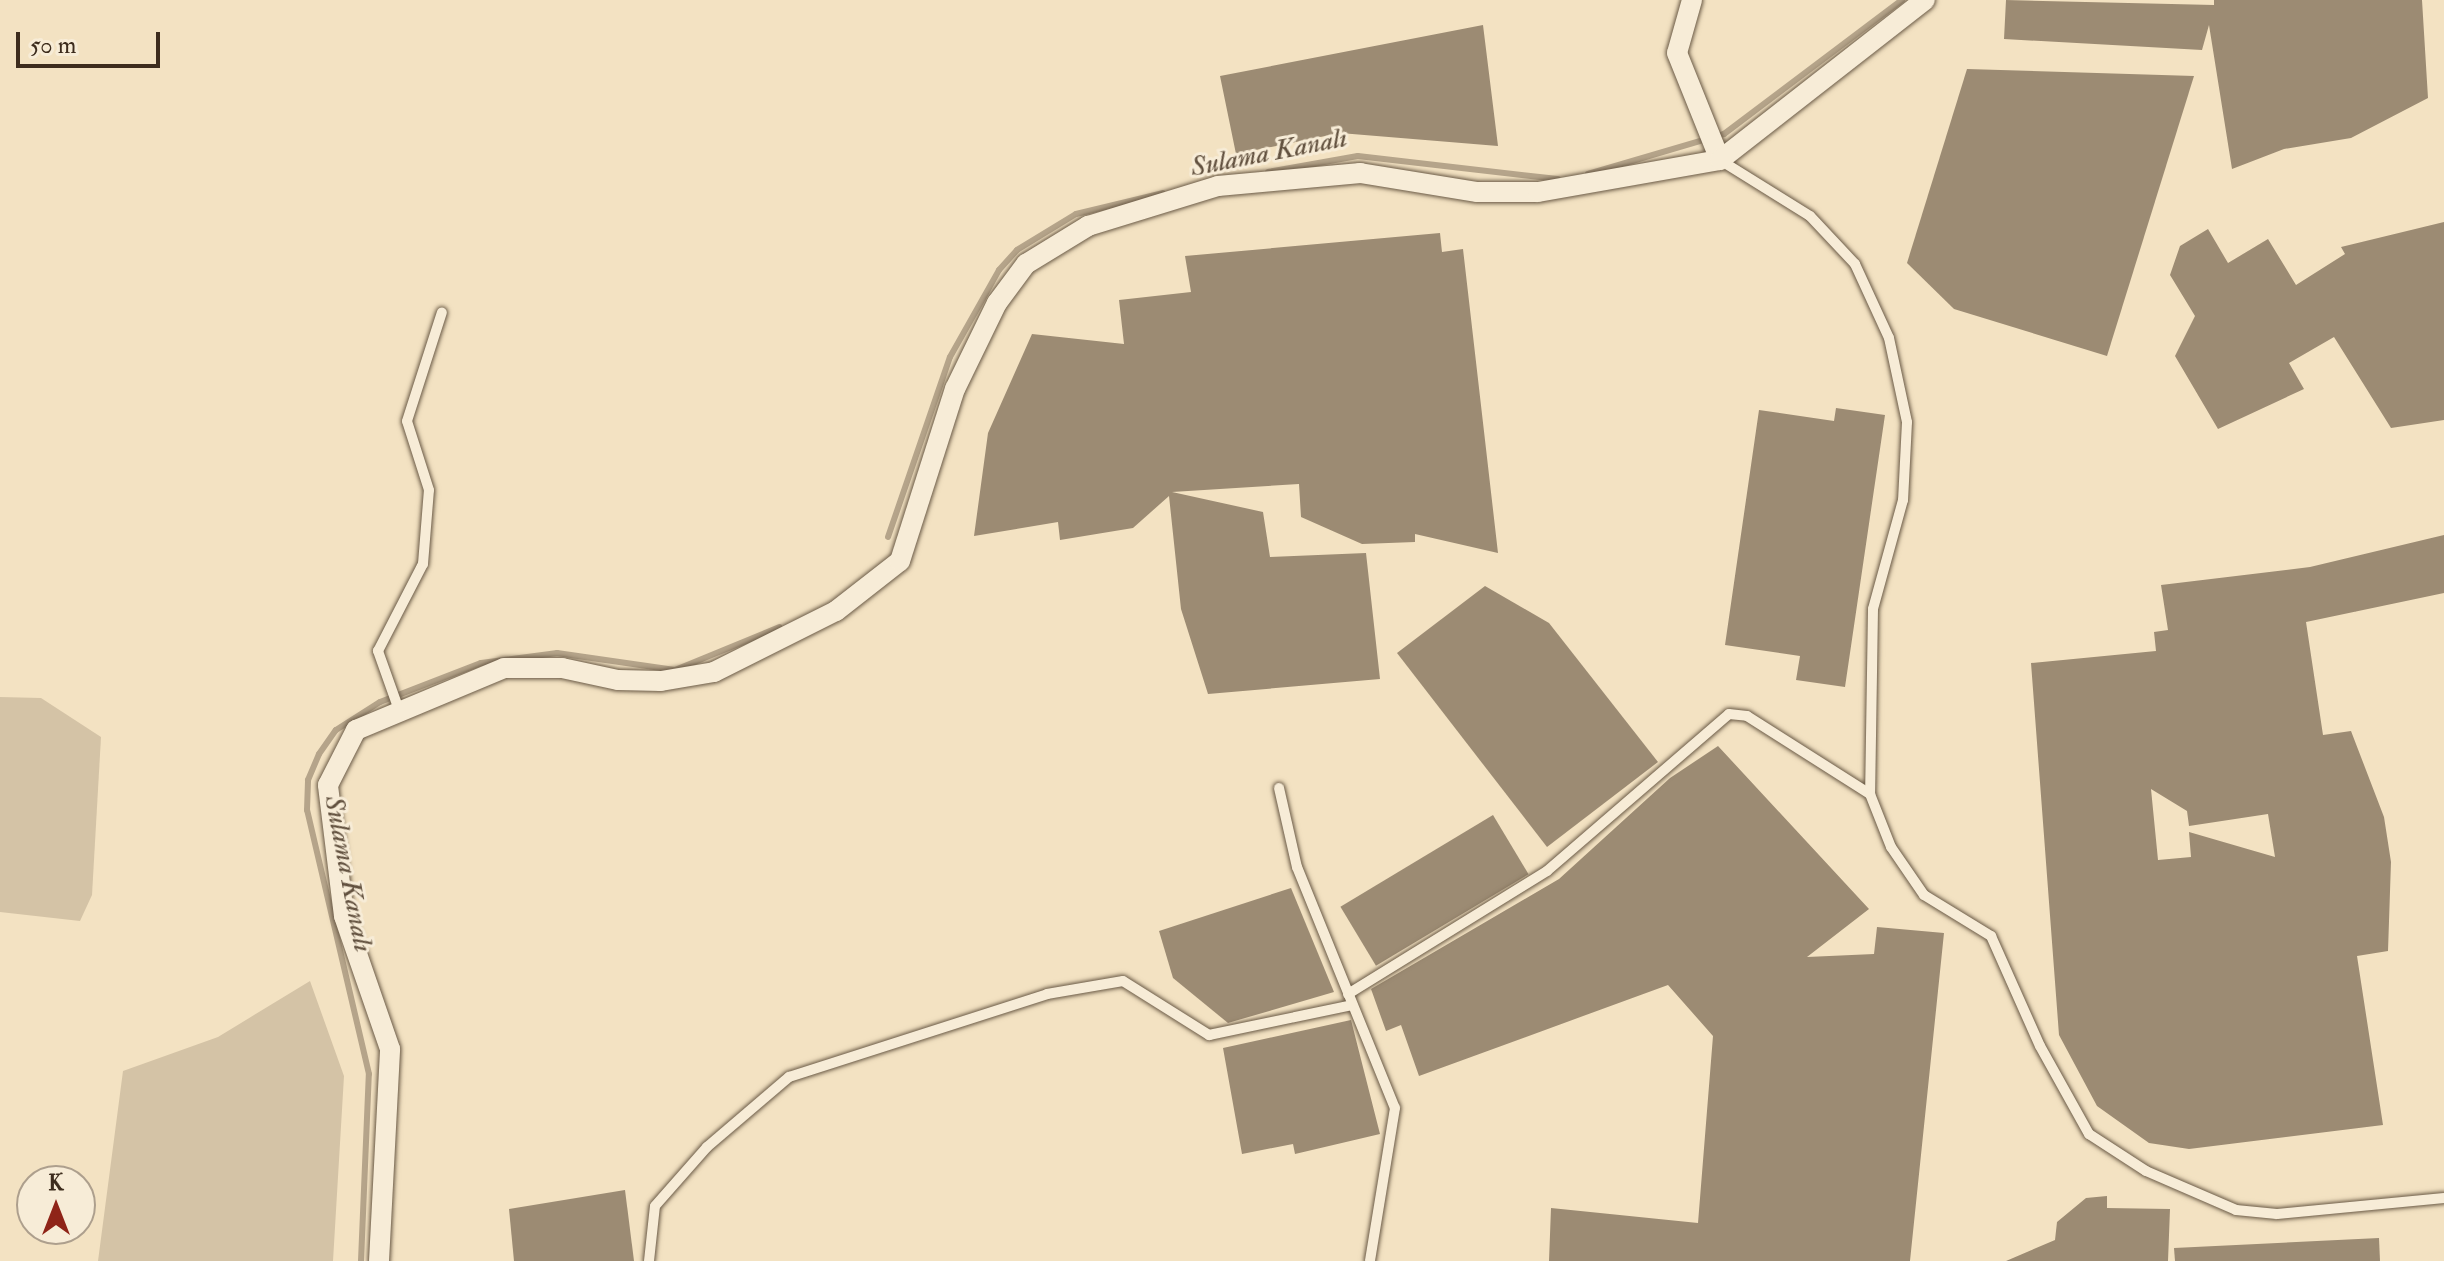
<!DOCTYPE html>
<meta charset="utf-8">
<style>
body{margin:0}
#map{position:relative;width:2444px;height:1261px;overflow:hidden;background:#f3e2c2;font-family:"IM FELL Double Pica",serif}
div>[style]{position:absolute}
.green>*{inset:0;background:#d4c3a6}
.stream>*{height:6px;margin:-3px;padding:0 3px;transform-origin:3px;border-radius:3px;background:#b5a48a}
.building>*{inset:0;background:#9c8b73;transform-origin:0 0}
.roads{filter:drop-shadow(0 0 2px #6a5a46) drop-shadow(0 0 2px #6a5a46)}
.service>*{height:10px;margin:-5px;padding:0 5px;transform-origin:5px;border-radius:5px;background:#f7ecd7}
.minor>*{height:20px;margin:-10px;padding:0 10px;transform-origin:10px;border-radius:10px;background:#f7ecd7}
span{translate:-50% -50%;white-space:nowrap;text-align:center;line-height:1.15;-webkit-text-stroke:6px #f7ecd7;paint-order:stroke}
.water-label{font-size:28px;color:#61503e;font-style:italic}
.north{position:absolute;left:16px;top:1165px;width:80px;height:80px;box-sizing:border-box;background:#f7ecd7;border:2px solid #ad9f8d;border-radius:50%;rotate:0deg;font-size:22px;font-weight:700;line-height:32px;text-align:center;color:#3d2c1d}
.north::after{content:'';display:block;margin:auto;width:28px;height:36px;background:#8f2418;clip-path:polygon(50% 0,100% 100%,50% 72%,0 100%)}
.scale{position:absolute;left:16px;top:32px;width:144px;height:36px;box-sizing:border-box;border:4px solid #3d2c1d;border-top:0;padding-left:10px;font-size:24px;line-height:28px;white-space:nowrap;color:#3d2c1d;-webkit-text-stroke:6px #f7ecd7;paint-order:stroke}
</style>
<div id="map">
<div class="green">
<i style="clip-path:polygon(0 697px,41px 698px,101px 737px,92px 895px,80px 921px,0 912px)"></i>
<i style="clip-path:polygon(310px 981px,344px 1076px,333px 1261px,98px 1261px,123px 1071px,218px 1037px)"></i>
</div>
<div class="stream">
<i style="left:1268px;top:172px;width:91px;rotate:-10.1deg"></i>
<i style="left:1358px;top:156px;width:201px;rotate:6.6deg"></i>
<i style="left:1588px;top:174px;width:142px;rotate:-16.4deg"></i>
<i style="left:1724px;top:134px;width:223px;rotate:-37deg"></i>
<i style="left:888px;top:537px;width:190px;rotate:-71deg"></i>
<i style="left:950px;top:357px;width:100px;rotate:-60.6deg"></i>
<i style="left:999px;top:270px;width:27px;rotate:-48deg"></i>
<i style="left:1017px;top:250px;width:69px;rotate:-31.4deg"></i>
<i style="left:1076px;top:214px;width:89px;rotate:-13.6deg"></i>
<i style="left:361px;top:1261px;width:187px;rotate:-87.6deg"></i>
<i style="left:369px;top:1074px;width:271px;rotate:-103.2deg"></i>
<i style="left:307px;top:810px;width:30px;rotate:-88deg"></i>
<i style="left:308px;top:780px;width:28px;rotate:-67deg"></i>
<i style="left:319px;top:754px;width:29px;rotate:-55deg"></i>
<i style="left:336px;top:730px;width:52px;rotate:-32.5deg"></i>
<i style="left:380px;top:702px;width:108px;rotate:-21.1deg"></i>
<i style="left:481px;top:663px;width:77px;rotate:-7.5deg"></i>
<i style="left:557px;top:653px;width:119px;rotate:8.2deg"></i>
<i style="left:675px;top:670px;width:113px;rotate:-22.3deg"></i>
</div>
<div class="building">
<i style="clip-path:polygon(2006px 0,2214px 5px,2214px 0,2422px 0,2428px 98px,2351px 138px,2284px 149px,2232px 169px,2209px 25px,2202px 50px,2004px 39px)"></i>
<i style="clip-path:polygon(1483px 25px,1498px 146px,1340px 133px,1236px 154px,1220px 76px)"></i>
<i style="clip-path:polygon(1967px 69px,2194px 76px,2107px 356px,1954px 309px,1907px 263px)"></i>
<i style="clip-path:polygon(2444px 222px,2444px 420px,2391px 428px,2334px 337px,2289px 363px,2304px 389px,2218px 429px,2175px 356px,2195px 316px,2170px 275px,2180px 246px,2208px 229px,2228px 263px,2268px 239px,2296px 285px,2345px 254px,2341px 247px)"></i>
<i style="clip-path:polygon(1440px 233px,1442px 252px,1463px 249px,1498px 553px,1415px 534px,1415px 542px,1362px 544px,1301px 517px,1299px 484px,1172px 492px,1263px 512px,1270px 557px,1366px 553px,1380px 679px,1208px 694px,1181px 609px,1169px 496px,1133px 528px,1060px 540px,1058px 522px,974px 536px,988px 433px,1032px 334px,1124px 344px,1119px 300px,1191px 292px,1185px 256px)"></i>
<i style="clip-path:polygon(1836px 408px,1885px 415px,1845px 687px,1796px 680px,1800px 656px,1725px 645px,1759px 410px,1834px 421px)"></i>
<i style="clip-path:polygon(evenodd,2444px 535px,2444px 593px,2306px 622px,2323px 735px,2351px 731px,2384px 817px,2391px 862px,2388px 951px,2357px 956px,2383px 1125px,2189px 1149px,2149px 1143px,2097px 1106px,2059px 1035px,2031px 663px,2156px 651px,2154px 632px,2168px 630px,2161px 585px,2310px 567px,2444px 535px,2151px 789px,2187px 811px,2189px 826px,2268px 814px,2275px 857px,2189px 832px,2191px 857px,2158px 860px,2151px 789px)"></i>
<i style="clip-path:polygon(1485px 586px,1549px 623px,1658px 762px,1547px 847px,1397px 653px)"></i>
<i style="clip-path:polygon(1718px 746px,1869px 909px,1807px 957px,1874px 954px,1877px 927px,1944px 933px,1910px 1261px,1549px 1261px,1551px 1208px,1698px 1223px,1713px 1036px,1668px 985px,1419px 1076px,1401px 1025px,1386px 1031px,1371px 989px,1559px 879px,1670px 778px)"></i>
<i style="left:1493px;top:815px;width:69px;height:178px;rotate:59deg"></i>
<i style="clip-path:polygon(1291px 888px,1334px 992px,1228px 1023px,1173px 978px,1159px 931px)"></i>
<i style="clip-path:polygon(1351px 1020px,1380px 1134px,1295px 1154px,1293px 1144px,1242px 1154px,1223px 1048px)"></i>
<i style="clip-path:polygon(625px 1190px,634px 1261px,514px 1261px,509px 1209px)"></i>
<i style="clip-path:polygon(2107px 1196px,2107px 1208px,2170px 1209px,2168px 1261px,2006px 1261px,2055px 1240px,2057px 1222px,2086px 1198px)"></i>
<i style="clip-path:polygon(2379px 1238px,2380px 1261px,2175px 1261px,2174px 1248px)"></i>
</div>
<div class="roads">
<div class="service">
<i style="left:1720px;top:160px;width:106px;rotate:31.9deg"></i>
<i style="left:1810px;top:216px;width:66px;rotate:46.8deg"></i>
<i style="left:1855px;top:264px;width:81px;rotate:65.3deg"></i>
<i style="left:1889px;top:338px;width:86px;rotate:77.9deg"></i>
<i style="left:1907px;top:422px;width:78px;rotate:92.9deg"></i>
<i style="left:1903px;top:500px;width:113px;rotate:105.4deg"></i>
<i style="left:1873px;top:609px;width:185px;rotate:90.9deg"></i>
<i style="left:1870px;top:794px;width:57px;rotate:68.4deg"></i>
<i style="left:1891px;top:847px;width:58px;rotate:55.5deg"></i>
<i style="left:1924px;top:895px;width:79px;rotate:31.5deg"></i>
<i style="left:1991px;top:936px;width:120px;rotate:66deg"></i>
<i style="left:2040px;top:1046px;width:101px;rotate:60.9deg"></i>
<i style="left:2089px;top:1134px;width:68px;rotate:33deg"></i>
<i style="left:2146px;top:1171px;width:98px;rotate:23.4deg"></i>
<i style="left:2236px;top:1210px;width:41px;rotate:5.6deg"></i>
<i style="left:2277px;top:1214px;width:168px;rotate:-5.5deg"></i>
<i style="left:399px;top:710px;width:63px;rotate:-109.6deg"></i>
<i style="left:378px;top:651px;width:98px;rotate:-62.7deg"></i>
<i style="left:423px;top:564px;width:74px;rotate:-85.4deg"></i>
<i style="left:429px;top:490px;width:72px;rotate:-107.7deg"></i>
<i style="left:407px;top:421px;width:114px;rotate:-72.2deg"></i>
<i style="left:1279px;top:788px;width:81px;rotate:77.2deg"></i>
<i style="left:1297px;top:867px;width:260px;rotate:67.9deg"></i>
<i style="left:1395px;top:1108px;width:155px;rotate:99.3deg"></i>
<i style="left:1348px;top:994px;width:234px;rotate:-31.7deg"></i>
<i style="left:1547px;top:871px;width:240px;rotate:-40.8deg"></i>
<i style="left:1729px;top:714px;width:18px;rotate:6deg"></i>
<i style="left:1747px;top:716px;width:146px;rotate:32.4deg"></i>
<i style="left:649px;top:1261px;width:55px;rotate:-83.8deg"></i>
<i style="left:655px;top:1206px;width:79px;rotate:-48.6deg"></i>
<i style="left:707px;top:1147px;width:108px;rotate:-40.5deg"></i>
<i style="left:789px;top:1077px;width:271px;rotate:-17.8deg"></i>
<i style="left:1047px;top:994px;width:77px;rotate:-9.7deg"></i>
<i style="left:1123px;top:981px;width:102px;rotate:32.1deg"></i>
<i style="left:1209px;top:1035px;width:146px;rotate:-11.8deg"></i>
</div>
<div class="minor">
<i style="left:1692px;top:0;width:55px;rotate:105.8deg"></i>
<i style="left:1677px;top:53px;width:115px;rotate:68.1deg"></i>
<i style="left:379px;top:1261px;width:212px;rotate:-87deg"></i>
<i style="left:390px;top:1049px;width:141px;rotate:-109.1deg"></i>
<i style="left:344px;top:916px;width:132px;rotate:-97deg"></i>
<i style="left:328px;top:785px;width:62px;rotate:-63deg"></i>
<i style="left:356px;top:730px;width:160px;rotate:-22.7deg"></i>
<i style="left:504px;top:668px;width:58px"></i>
<i style="left:562px;top:668px;width:57px;rotate:12.1deg"></i>
<i style="left:618px;top:680px;width:43px;rotate:1.3deg"></i>
<i style="left:661px;top:681px;width:54px;rotate:-9.6deg"></i>
<i style="left:714px;top:672px;width:136px;rotate:-26.6deg"></i>
<i style="left:836px;top:611px;width:81px;rotate:-38deg"></i>
<i style="left:900px;top:561px;width:181px;rotate:-72.3deg"></i>
<i style="left:955px;top:389px;width:96px;rotate:-64deg"></i>
<i style="left:997px;top:303px;width:49px;rotate:-53.4deg"></i>
<i style="left:1026px;top:264px;width:73px;rotate:-31.5deg"></i>
<i style="left:1088px;top:226px;width:136px;rotate:-17.1deg"></i>
<i style="left:1218px;top:186px;width:143px;rotate:-5.2deg"></i>
<i style="left:1360px;top:173px;width:119px;rotate:9.2deg"></i>
<i style="left:1477px;top:192px;width:61px"></i>
<i style="left:1538px;top:192px;width:185px;rotate:-10deg"></i>
<i style="left:1720px;top:160px;width:260px;rotate:-38deg"></i>
</div>
</div>
<div class="water-label">
<span style="left:1269px;top:153px;rotate:-11deg">Sulama Kanalı</span>
<span style="left:348px;top:874px;rotate:79deg">Sulama Kanalı</span>
</div>
<div class="north">K</div>
<div class="scale">50 m</div>
</div>
